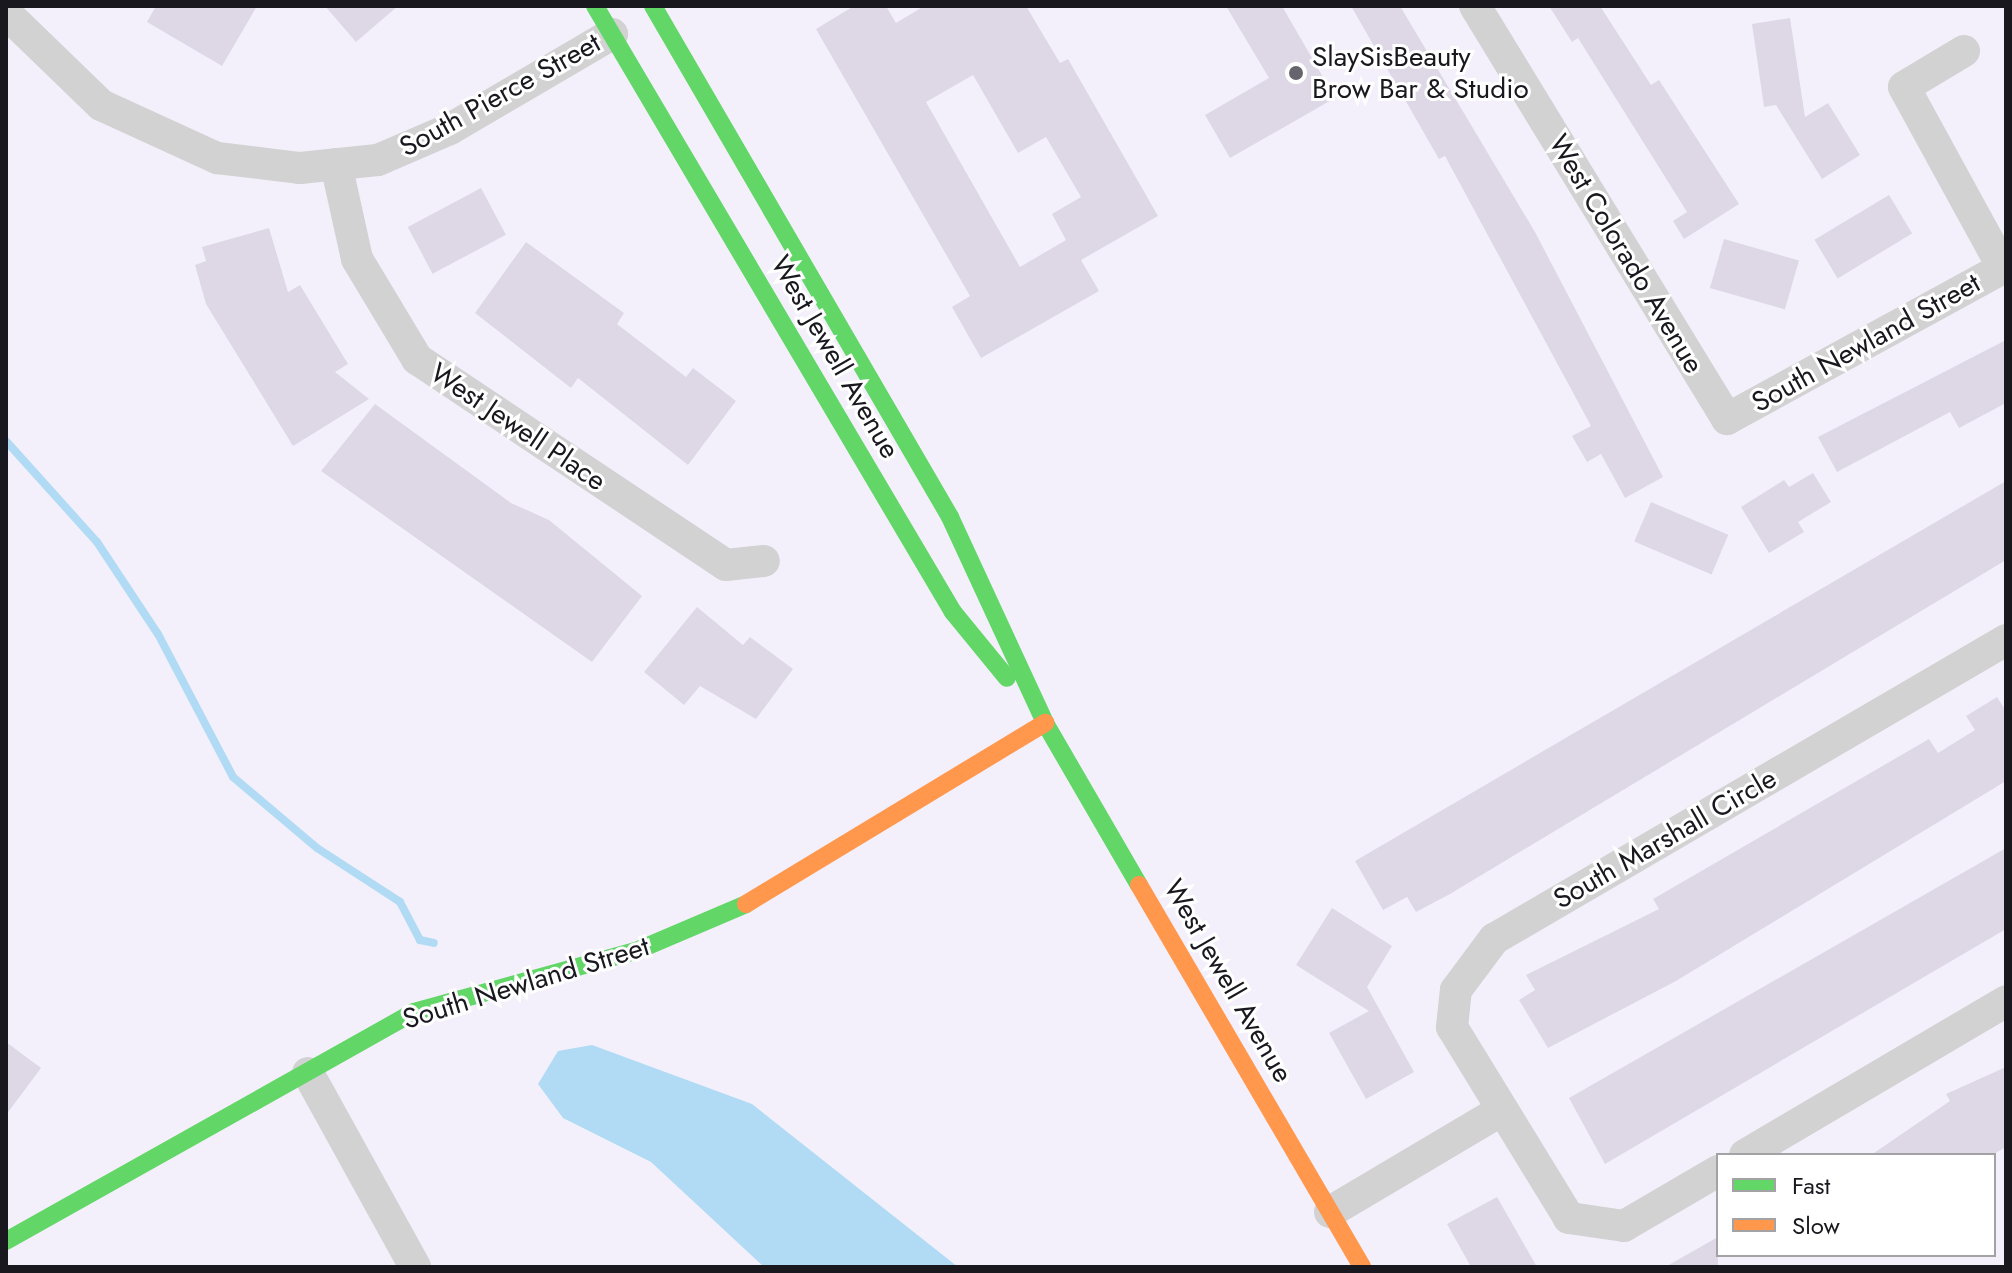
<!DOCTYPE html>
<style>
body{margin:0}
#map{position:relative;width:2012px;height:1273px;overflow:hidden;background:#f3f0fb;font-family:Jost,sans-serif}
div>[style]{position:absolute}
.water>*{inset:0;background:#b1dbf5}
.stream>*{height:8px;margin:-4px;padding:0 4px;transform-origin:4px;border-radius:4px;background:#b1dbf5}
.building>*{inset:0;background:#ded8e6;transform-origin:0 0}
.street>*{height:32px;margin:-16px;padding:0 16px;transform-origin:16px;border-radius:16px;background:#d2d2d3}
.fast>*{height:18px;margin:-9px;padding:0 9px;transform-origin:9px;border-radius:9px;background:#63d668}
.slow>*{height:18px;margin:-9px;padding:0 9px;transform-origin:9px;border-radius:9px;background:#ff974d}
.dots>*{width:22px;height:22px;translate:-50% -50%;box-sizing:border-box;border:4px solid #fff;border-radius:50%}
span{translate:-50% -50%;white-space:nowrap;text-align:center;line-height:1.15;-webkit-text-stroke:6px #fff;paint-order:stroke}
.poi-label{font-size:28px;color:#1a181f}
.left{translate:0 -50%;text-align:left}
.street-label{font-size:28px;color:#1a181f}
.frame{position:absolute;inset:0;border:8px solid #1a181f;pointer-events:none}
.legend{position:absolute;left:1716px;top:1153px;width:280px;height:104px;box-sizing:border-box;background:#fff;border:2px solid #a3a3a5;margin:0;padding:10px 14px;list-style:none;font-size:24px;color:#1a181f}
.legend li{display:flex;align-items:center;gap:16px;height:40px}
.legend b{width:40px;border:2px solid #a3a3a5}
</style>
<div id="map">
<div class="water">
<i style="clip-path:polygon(592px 1045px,752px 1104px,958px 1267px,764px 1267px,651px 1162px,563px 1118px,538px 1084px,558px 1051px)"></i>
</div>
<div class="stream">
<i style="left:6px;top:441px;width:136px;rotate:48deg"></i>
<i style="left:97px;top:542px;width:110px;rotate:56.5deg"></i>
<i style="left:158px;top:634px;width:161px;rotate:62.3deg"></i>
<i style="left:233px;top:777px;width:110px;rotate:40.2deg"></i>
<i style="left:317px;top:848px;width:99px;rotate:33deg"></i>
<i style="left:400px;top:902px;width:43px;rotate:62.2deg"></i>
<i style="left:420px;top:940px;width:14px;rotate:12deg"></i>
</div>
<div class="building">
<i style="clip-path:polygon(156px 6px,257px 6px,222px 66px,147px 22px)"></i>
<i style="clip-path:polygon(325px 6px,398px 6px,356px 42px)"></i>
<i style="clip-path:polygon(evenodd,854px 6px,886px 6px,896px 23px,924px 6px,1026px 6px,1060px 63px,1068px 59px,1158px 216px,1081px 260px,1099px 291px,981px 358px,952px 307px,970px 296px,816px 29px,854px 6px,973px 75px,1018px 153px,1046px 137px,1081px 197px,1052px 214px,1066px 240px,1020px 267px,926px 102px,973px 75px)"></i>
<i style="clip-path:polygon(1226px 6px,1282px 6px,1335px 98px,1230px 158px,1205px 115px,1269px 78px)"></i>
<i style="clip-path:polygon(1351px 6px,1400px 6px,1535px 232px,1663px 477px,1625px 498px,1601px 454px,1587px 462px,1572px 436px,1591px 426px,1445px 156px,1439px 159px)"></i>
<i style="clip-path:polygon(1549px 6px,1600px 6px,1651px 85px,1659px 80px,1739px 204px,1684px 239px,1673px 221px,1687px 212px,1578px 38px,1572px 42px)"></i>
<i style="clip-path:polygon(1790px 18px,1805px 117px,1828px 103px,1860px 155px,1822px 179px,1776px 105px,1764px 107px,1752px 24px)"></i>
<i style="left:481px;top:188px;width:53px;height:83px;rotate:62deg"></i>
<i style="left:1889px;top:195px;width:45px;height:87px;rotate:59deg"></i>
<i style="clip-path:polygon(269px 228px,288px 292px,300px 285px,348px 364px,335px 372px,369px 399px,293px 446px,206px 304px,195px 265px,206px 261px,202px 247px)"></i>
<i style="left:1724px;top:239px;width:78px;height:51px;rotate:16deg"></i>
<i style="clip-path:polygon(526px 242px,624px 313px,617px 324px,686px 377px,693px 368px,736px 401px,688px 465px,578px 378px,571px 388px,475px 313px)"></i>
<i style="clip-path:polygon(2006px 340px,2006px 403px,1959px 428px,1950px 412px,1837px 472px,1818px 437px)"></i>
<i style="clip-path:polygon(375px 404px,511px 503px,549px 520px,642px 596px,592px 662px,321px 471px)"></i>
<i style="clip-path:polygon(1813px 473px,1831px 502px,1798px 522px,1804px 532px,1769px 553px,1741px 507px,1784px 480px,1789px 487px)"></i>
<i style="clip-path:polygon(2006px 481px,2006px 560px,1450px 894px,1416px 912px,1407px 897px,1383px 910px,1355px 861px)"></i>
<i style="left:1651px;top:502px;width:84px;height:43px;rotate:23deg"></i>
<i style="clip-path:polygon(697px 607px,743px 645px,750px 637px,793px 669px,756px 719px,700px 686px,684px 705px,644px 672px)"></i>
<i style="clip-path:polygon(1997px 697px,2006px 711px,2006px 781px,1676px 981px,1548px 1048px,1519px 1000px,1535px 990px,1526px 975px,1659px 909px,1653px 899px,1929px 739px,1938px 753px,1975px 730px,1966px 716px)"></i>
<i style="clip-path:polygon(2006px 848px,2006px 929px,1605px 1164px,1569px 1098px)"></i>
<i style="clip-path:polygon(1332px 908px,1392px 946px,1367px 987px,1414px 1072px,1366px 1099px,1329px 1033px,1369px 1011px,1296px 965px)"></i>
<i style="clip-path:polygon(6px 1042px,41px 1068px,6px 1115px)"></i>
<i style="clip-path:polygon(2006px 1067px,2006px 1147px,1992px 1155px,1871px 1155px,1950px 1101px,1946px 1094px)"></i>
<i style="clip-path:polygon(1497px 1197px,1537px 1267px,1471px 1267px,1447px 1224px)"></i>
<i style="clip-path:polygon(1718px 1237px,1718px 1267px,1665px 1267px)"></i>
</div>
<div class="street">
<i style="left:1475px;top:6px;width:484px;rotate:58.6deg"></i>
<i style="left:1727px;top:419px;width:318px;rotate:-28.7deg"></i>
<i style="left:6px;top:13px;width:132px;rotate:44.1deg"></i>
<i style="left:101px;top:105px;width:128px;rotate:24.6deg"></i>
<i style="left:217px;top:158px;width:84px;rotate:6.9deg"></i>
<i style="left:300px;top:168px;width:78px;rotate:-5.9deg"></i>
<i style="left:378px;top:160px;width:78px;rotate:-23.3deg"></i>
<i style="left:450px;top:129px;width:188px;rotate:-30.4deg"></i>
<i style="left:1964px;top:51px;width:70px;rotate:149deg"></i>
<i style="left:1904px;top:87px;width:206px;rotate:61.3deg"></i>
<i style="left:336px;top:164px;width:97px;rotate:77.5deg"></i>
<i style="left:357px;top:259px;width:117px;rotate:59deg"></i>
<i style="left:417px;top:359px;width:371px;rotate:33.7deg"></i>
<i style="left:726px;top:565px;width:38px;rotate:-6deg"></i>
<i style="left:308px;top:1073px;width:222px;rotate:61.1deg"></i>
<i style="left:1745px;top:1155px;width:303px;rotate:-30.5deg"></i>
<i style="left:1718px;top:1171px;width:109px;rotate:149.7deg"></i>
<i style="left:1624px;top:1226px;width:56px;rotate:-171.7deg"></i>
<i style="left:1569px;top:1218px;width:224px;rotate:-121.5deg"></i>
<i style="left:1452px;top:1027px;width:37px;rotate:-84deg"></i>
<i style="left:1456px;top:990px;width:64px;rotate:-53.3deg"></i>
<i style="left:1494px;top:939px;width:593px;rotate:-30.28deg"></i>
<i style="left:1330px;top:1212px;width:198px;rotate:-30.7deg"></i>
</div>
<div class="fast">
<i style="left:595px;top:6px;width:704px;rotate:59.43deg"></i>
<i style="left:953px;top:612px;width:85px;rotate:50.7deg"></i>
<i style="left:653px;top:6px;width:591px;rotate:59.83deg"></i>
<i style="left:950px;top:517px;width:227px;rotate:65.2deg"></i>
<i style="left:1045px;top:723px;width:187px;rotate:59.9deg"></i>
<i style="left:6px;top:1241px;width:468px;rotate:-29.3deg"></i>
<i style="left:414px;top:1012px;width:230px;rotate:-15.4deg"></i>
<i style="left:636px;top:951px;width:120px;rotate:-23.1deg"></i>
</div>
<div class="slow">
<i style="left:1139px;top:885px;width:442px;rotate:59.7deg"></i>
<i style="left:746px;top:904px;width:350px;rotate:-31.2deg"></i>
</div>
<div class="dots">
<i style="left:1296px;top:73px;background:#66646c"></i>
</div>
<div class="poi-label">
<span class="left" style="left:1312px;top:73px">SlaySisBeauty<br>Brow Bar &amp; Studio</span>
</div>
<div class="street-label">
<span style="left:500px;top:95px;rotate:-29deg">South Pierce Street</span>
<span style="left:1626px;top:254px;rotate:59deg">West Colorado Avenue</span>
<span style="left:1866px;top:343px;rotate:-29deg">South Newland Street</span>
<span style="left:835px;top:357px;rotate:60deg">West Jewell Avenue</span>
<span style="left:518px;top:427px;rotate:34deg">West Jewell Place</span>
<span style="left:1665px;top:839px;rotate:-30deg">South Marshall Circle</span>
<span style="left:1228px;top:981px;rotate:60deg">West Jewell Avenue</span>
<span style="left:526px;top:983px;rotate:-17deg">South Newland Street</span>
</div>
<div class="frame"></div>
<ul class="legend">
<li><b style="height:10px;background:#63d668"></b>Fast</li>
<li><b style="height:10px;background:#ff974d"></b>Slow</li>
</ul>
</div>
